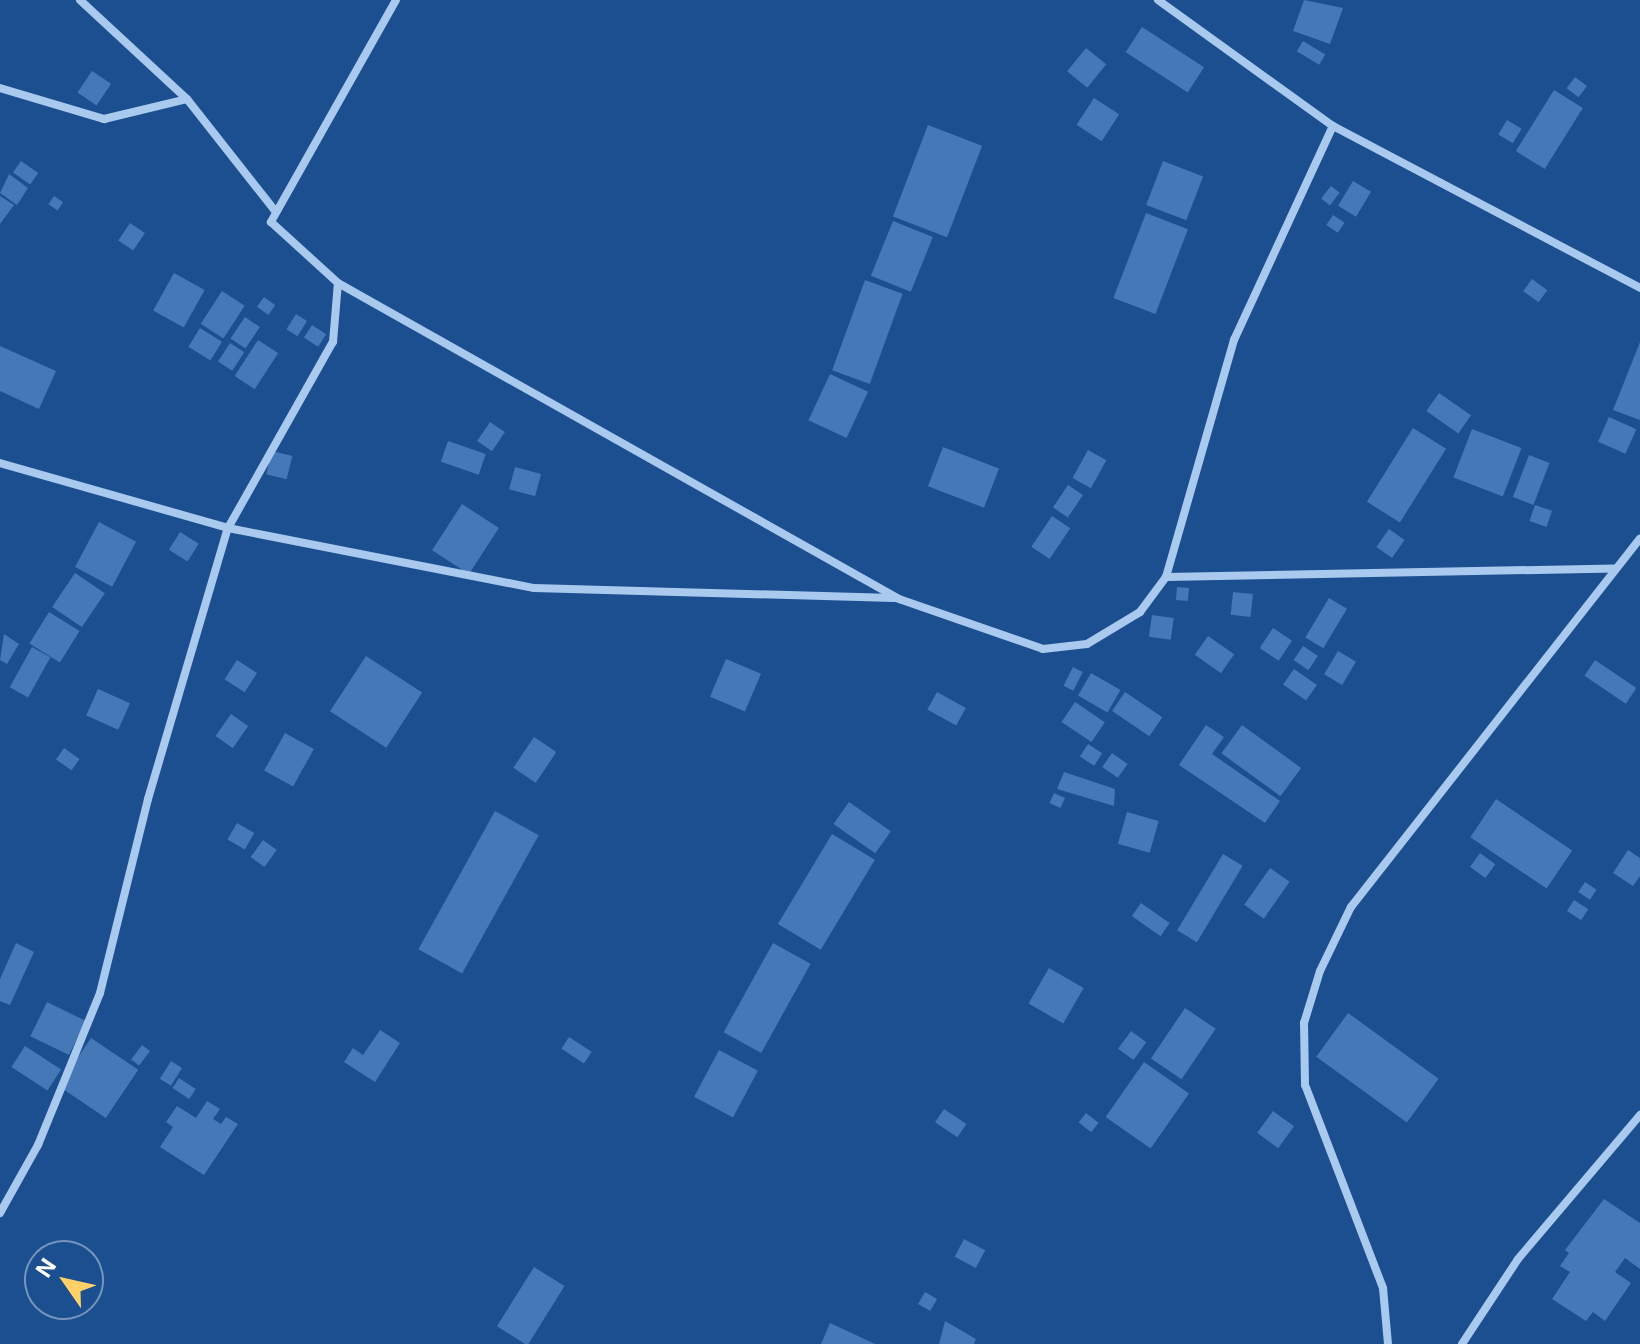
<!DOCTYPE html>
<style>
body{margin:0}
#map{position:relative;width:1640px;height:1344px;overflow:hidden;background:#1b4f8f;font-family:Inter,sans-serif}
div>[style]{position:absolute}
.building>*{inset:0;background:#4478b7;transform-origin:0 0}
.street>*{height:8px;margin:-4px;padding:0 4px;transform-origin:4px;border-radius:4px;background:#a9c9ee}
span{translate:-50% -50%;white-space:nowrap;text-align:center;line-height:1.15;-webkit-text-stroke:6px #1b4f8f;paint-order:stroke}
.north{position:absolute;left:24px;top:1240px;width:80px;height:80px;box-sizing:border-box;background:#1b4f8f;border:2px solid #7695bc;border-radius:50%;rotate:304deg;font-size:22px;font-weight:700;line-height:32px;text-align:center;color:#fff}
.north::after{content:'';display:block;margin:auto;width:28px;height:36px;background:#ffd166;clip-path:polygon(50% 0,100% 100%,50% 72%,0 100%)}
</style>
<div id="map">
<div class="building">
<i style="clip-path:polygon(1304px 0,1343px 8px,1330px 44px,1293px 31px)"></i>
<i style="left:1142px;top:27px;width:74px;height:30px;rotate:33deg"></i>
<i style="left:1303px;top:41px;width:26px;height:12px;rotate:31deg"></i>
<i style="left:1086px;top:48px;width:26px;height:30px;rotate:39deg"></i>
<i style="left:92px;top:71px;width:23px;height:26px;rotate:34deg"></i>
<i style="left:1575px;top:77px;width:15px;height:14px;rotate:37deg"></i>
<i style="left:1554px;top:90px;width:34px;height:72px;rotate:32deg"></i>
<i style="left:1094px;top:98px;width:30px;height:32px;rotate:33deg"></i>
<i style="left:1507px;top:120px;width:17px;height:17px;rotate:31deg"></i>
<i style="left:928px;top:125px;width:58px;height:98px;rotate:21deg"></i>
<i style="left:21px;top:161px;width:21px;height:14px;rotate:35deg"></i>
<i style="left:1163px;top:161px;width:43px;height:47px;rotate:21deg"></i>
<i style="clip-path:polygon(9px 174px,28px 188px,17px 205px,0 193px)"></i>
<i style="left:1353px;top:181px;width:21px;height:29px;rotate:31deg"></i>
<i style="left:1331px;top:186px;width:11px;height:16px;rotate:38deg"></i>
<i style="clip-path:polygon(0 196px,14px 205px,0 224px)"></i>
<i style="left:54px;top:196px;width:11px;height:10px;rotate:34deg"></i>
<i style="left:1146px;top:213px;width:45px;height:91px;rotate:21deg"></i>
<i style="left:1333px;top:215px;width:14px;height:12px;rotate:34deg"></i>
<i style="left:893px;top:221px;width:43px;height:59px;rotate:22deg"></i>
<i style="left:130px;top:223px;width:18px;height:21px;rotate:34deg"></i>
<i style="left:174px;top:273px;width:35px;height:43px;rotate:29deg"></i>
<i style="left:1532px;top:279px;width:19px;height:15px;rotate:36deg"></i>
<i style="left:865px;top:280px;width:40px;height:96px;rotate:20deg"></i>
<i style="left:222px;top:291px;width:27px;height:39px;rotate:33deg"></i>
<i style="left:264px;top:297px;width:14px;height:12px;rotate:36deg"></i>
<i style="left:296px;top:314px;width:13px;height:18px;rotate:32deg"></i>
<i style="left:245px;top:317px;width:18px;height:26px;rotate:34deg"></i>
<i style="left:312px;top:325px;width:17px;height:15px;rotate:33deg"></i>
<i style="left:200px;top:328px;width:26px;height:22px;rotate:32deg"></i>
<i style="left:258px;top:340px;width:24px;height:43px;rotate:33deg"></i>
<i style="clip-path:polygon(1640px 342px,1640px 420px,1613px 410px)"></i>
<i style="left:230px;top:343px;width:17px;height:22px;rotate:33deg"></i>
<i style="clip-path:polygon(0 346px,56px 371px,39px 409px,0 391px)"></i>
<i style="left:830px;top:374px;width:42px;height:51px;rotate:25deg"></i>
<i style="left:1439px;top:393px;width:39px;height:22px;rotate:35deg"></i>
<i style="left:1609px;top:417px;width:30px;height:27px;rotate:24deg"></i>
<i style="left:490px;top:422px;width:18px;height:23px;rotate:34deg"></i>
<i style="left:1413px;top:428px;width:39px;height:87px;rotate:32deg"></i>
<i style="left:1472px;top:429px;width:53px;height:52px;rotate:21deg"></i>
<i style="left:448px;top:441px;width:40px;height:22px;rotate:19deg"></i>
<i style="left:943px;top:447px;width:60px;height:42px;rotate:21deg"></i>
<i style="left:1088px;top:450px;width:21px;height:32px;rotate:29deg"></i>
<i style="left:272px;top:451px;width:21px;height:24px;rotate:14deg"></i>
<i style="left:1529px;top:455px;width:22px;height:45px;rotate:21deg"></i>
<i style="left:515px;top:467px;width:27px;height:23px;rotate:15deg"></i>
<i style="left:1068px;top:485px;width:18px;height:27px;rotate:34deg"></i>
<i style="left:462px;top:504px;width:44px;height:55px;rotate:33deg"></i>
<i style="left:1535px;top:505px;width:18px;height:17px;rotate:19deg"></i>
<i style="left:1052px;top:516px;width:22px;height:37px;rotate:34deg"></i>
<i style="left:99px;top:522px;width:42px;height:51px;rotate:28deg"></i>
<i style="left:1389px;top:529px;width:19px;height:22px;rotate:35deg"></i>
<i style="left:180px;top:532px;width:22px;height:21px;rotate:32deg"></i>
<i style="left:75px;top:573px;width:36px;height:41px;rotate:34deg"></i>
<i style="left:1177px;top:587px;width:12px;height:13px;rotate:5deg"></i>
<i style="left:1233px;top:592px;width:20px;height:23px;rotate:6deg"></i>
<i style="left:1329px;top:598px;width:21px;height:46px;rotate:31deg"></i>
<i style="left:49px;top:612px;width:36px;height:37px;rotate:32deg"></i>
<i style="left:1152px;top:615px;width:22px;height:22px;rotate:8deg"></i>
<i style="left:1273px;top:628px;width:23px;height:24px;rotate:34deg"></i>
<i style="clip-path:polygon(4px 634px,19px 644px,7px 664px,0 660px)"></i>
<i style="left:1208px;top:636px;width:32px;height:23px;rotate:35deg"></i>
<i style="left:1303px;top:646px;width:18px;height:17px;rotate:34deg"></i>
<i style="left:32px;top:647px;width:21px;height:46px;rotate:29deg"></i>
<i style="left:1338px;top:651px;width:21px;height:27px;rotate:31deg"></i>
<i style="left:366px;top:656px;width:67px;height:66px;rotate:33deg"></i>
<i style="left:726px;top:659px;width:38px;height:41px;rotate:23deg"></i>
<i style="left:237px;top:660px;width:24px;height:23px;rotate:33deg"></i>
<i style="left:1595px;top:660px;width:50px;height:19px;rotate:34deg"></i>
<i style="left:1073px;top:667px;width:11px;height:21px;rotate:27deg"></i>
<i style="left:1294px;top:669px;width:28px;height:19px;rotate:35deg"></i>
<i style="left:1091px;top:673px;width:34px;height:26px;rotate:30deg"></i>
<i style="left:98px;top:689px;width:35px;height:29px;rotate:24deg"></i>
<i style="left:937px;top:692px;width:33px;height:20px;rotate:29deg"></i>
<i style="left:1125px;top:692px;width:45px;height:23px;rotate:34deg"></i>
<i style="left:1075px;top:702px;width:36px;height:24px;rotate:34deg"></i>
<i style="left:231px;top:714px;width:21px;height:27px;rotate:35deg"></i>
<i style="clip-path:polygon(1206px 725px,1224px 737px,1212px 754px,1280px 801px,1265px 823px,1179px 765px)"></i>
<i style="left:1242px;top:725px;width:73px;height:35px;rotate:36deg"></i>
<i style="left:285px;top:733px;width:33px;height:43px;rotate:29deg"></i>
<i style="left:534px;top:737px;width:27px;height:37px;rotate:34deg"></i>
<i style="left:1088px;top:744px;width:17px;height:15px;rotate:33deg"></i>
<i style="left:64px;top:748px;width:19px;height:14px;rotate:35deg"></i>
<i style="left:1112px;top:753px;width:19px;height:17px;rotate:35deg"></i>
<i style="clip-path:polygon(1064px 772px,1115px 789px,1114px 806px,1057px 789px)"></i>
<i style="left:1054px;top:793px;width:12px;height:11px;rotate:24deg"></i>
<i style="left:1496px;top:799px;width:92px;height:46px;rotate:34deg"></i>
<i style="left:849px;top:802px;width:51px;height:27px;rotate:35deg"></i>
<i style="left:495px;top:811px;width:50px;height:158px;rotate:29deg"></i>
<i style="left:1127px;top:812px;width:33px;height:33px;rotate:16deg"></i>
<i style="left:237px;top:823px;width:20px;height:19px;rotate:30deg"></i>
<i style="left:832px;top:834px;width:50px;height:105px;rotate:31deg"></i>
<i style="left:263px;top:840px;width:17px;height:21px;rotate:36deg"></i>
<i style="clip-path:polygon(1628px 850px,1640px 858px,1640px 876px,1633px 886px,1613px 873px)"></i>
<i style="left:1480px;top:853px;width:19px;height:17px;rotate:36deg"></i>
<i style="left:1223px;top:854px;width:23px;height:89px;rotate:31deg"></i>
<i style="left:1270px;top:868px;width:24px;height:45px;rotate:35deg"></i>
<i style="left:1585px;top:882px;width:14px;height:12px;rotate:34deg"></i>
<i style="left:1574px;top:900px;width:17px;height:13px;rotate:33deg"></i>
<i style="left:1141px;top:903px;width:35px;height:16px;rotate:35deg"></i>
<i style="clip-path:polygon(16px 943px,34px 952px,10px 1005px,0 1001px,0 979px)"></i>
<i style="left:773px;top:943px;width:43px;height:102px;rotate:29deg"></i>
<i style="left:1049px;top:968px;width:40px;height:41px;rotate:30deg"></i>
<i style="left:47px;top:1002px;width:43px;height:38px;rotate:26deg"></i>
<i style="left:1185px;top:1008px;width:37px;height:61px;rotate:34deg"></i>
<i style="left:1348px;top:1013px;width:112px;height:54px;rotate:36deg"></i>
<i style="clip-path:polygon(380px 1030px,400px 1043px,375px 1082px,344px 1062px,353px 1048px,363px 1055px)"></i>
<i style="left:1131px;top:1031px;width:19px;height:22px;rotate:36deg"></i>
<i style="left:569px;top:1037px;width:27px;height:14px;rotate:33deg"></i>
<i style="left:91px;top:1038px;width:57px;height:58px;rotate:34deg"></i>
<i style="left:142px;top:1045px;width:10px;height:18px;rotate:37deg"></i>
<i style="left:25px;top:1046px;width:43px;height:25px;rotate:33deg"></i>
<i style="left:719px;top:1050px;width:44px;height:53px;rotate:28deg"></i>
<i style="left:171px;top:1061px;width:13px;height:21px;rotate:32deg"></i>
<i style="left:1144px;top:1062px;width:55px;height:67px;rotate:35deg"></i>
<i style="left:179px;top:1078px;width:20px;height:12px;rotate:33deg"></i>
<i style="clip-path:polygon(207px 1101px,220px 1109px,213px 1119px,221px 1124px,226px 1117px,238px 1124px,204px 1175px,160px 1147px,173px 1127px,166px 1122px,177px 1106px,196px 1118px)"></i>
<i style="left:944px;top:1109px;width:27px;height:16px;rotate:34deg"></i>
<i style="left:1273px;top:1111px;width:26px;height:27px;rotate:36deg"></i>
<i style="left:1086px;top:1113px;width:16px;height:12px;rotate:38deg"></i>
<i style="clip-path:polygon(1604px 1199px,1640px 1223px,1640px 1269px,1625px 1258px,1615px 1272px,1631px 1283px,1605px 1321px,1593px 1312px,1586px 1321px,1552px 1299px,1570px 1272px,1560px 1266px,1569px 1253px,1565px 1250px)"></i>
<i style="left:964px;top:1239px;width:24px;height:20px;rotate:28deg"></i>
<i style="left:534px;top:1267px;width:36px;height:70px;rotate:32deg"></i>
<i style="left:925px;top:1292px;width:14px;height:14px;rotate:30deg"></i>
<i style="clip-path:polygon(945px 1321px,976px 1339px,974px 1344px,939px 1344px)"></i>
<i style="clip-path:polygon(830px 1323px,875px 1344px,821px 1344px)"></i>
</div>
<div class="street">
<i style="left:80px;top:0;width:146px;rotate:42.8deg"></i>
<i style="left:187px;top:99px;width:142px;rotate:51.8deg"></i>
<i style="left:396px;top:0;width:255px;rotate:119.4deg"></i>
<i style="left:271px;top:222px;width:91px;rotate:42.3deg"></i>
<i style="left:338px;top:283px;width:644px;rotate:29.39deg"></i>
<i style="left:899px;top:599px;width:152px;rotate:19.1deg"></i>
<i style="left:1043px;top:649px;width:44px;rotate:-6.5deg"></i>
<i style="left:1087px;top:644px;width:62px;rotate:-31.1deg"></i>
<i style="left:1140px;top:612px;width:44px;rotate:-53.4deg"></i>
<i style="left:1166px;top:577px;width:449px;rotate:-1.1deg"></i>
<i style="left:1158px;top:0;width:216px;rotate:35.8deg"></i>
<i style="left:1333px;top:126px;width:347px;rotate:27.8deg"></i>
<i style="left:0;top:88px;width:109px;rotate:16.6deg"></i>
<i style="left:104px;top:119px;width:85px;rotate:-13.5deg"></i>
<i style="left:0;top:463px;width:237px;rotate:15.9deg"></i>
<i style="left:228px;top:528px;width:312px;rotate:11.1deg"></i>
<i style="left:534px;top:588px;width:360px;rotate:1.6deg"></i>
<i style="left:1166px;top:577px;width:247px;rotate:-74deg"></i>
<i style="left:1234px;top:340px;width:236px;rotate:-65.2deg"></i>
<i style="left:0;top:1213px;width:78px;rotate:-60.8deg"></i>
<i style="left:38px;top:1145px;width:164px;rotate:-67.8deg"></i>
<i style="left:100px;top:993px;width:200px;rotate:-76.1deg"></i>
<i style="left:148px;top:799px;width:283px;rotate:-73.6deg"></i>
<i style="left:228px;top:528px;width:214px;rotate:-60.6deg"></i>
<i style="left:333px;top:342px;width:59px;rotate:-85.2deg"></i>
<i style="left:1388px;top:1344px;width:56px;rotate:-95.1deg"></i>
<i style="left:1383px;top:1288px;width:217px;rotate:-111deg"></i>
<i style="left:1305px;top:1085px;width:62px;rotate:-90.9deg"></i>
<i style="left:1304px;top:1023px;width:54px;rotate:-72.9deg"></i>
<i style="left:1320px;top:971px;width:71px;rotate:-64.2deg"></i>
<i style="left:1351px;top:907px;width:468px;rotate:-51.9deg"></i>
<i style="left:1462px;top:1344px;width:102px;rotate:-56.6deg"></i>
<i style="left:1518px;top:1259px;width:189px;rotate:-49.7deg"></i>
</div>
<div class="north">N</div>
</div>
